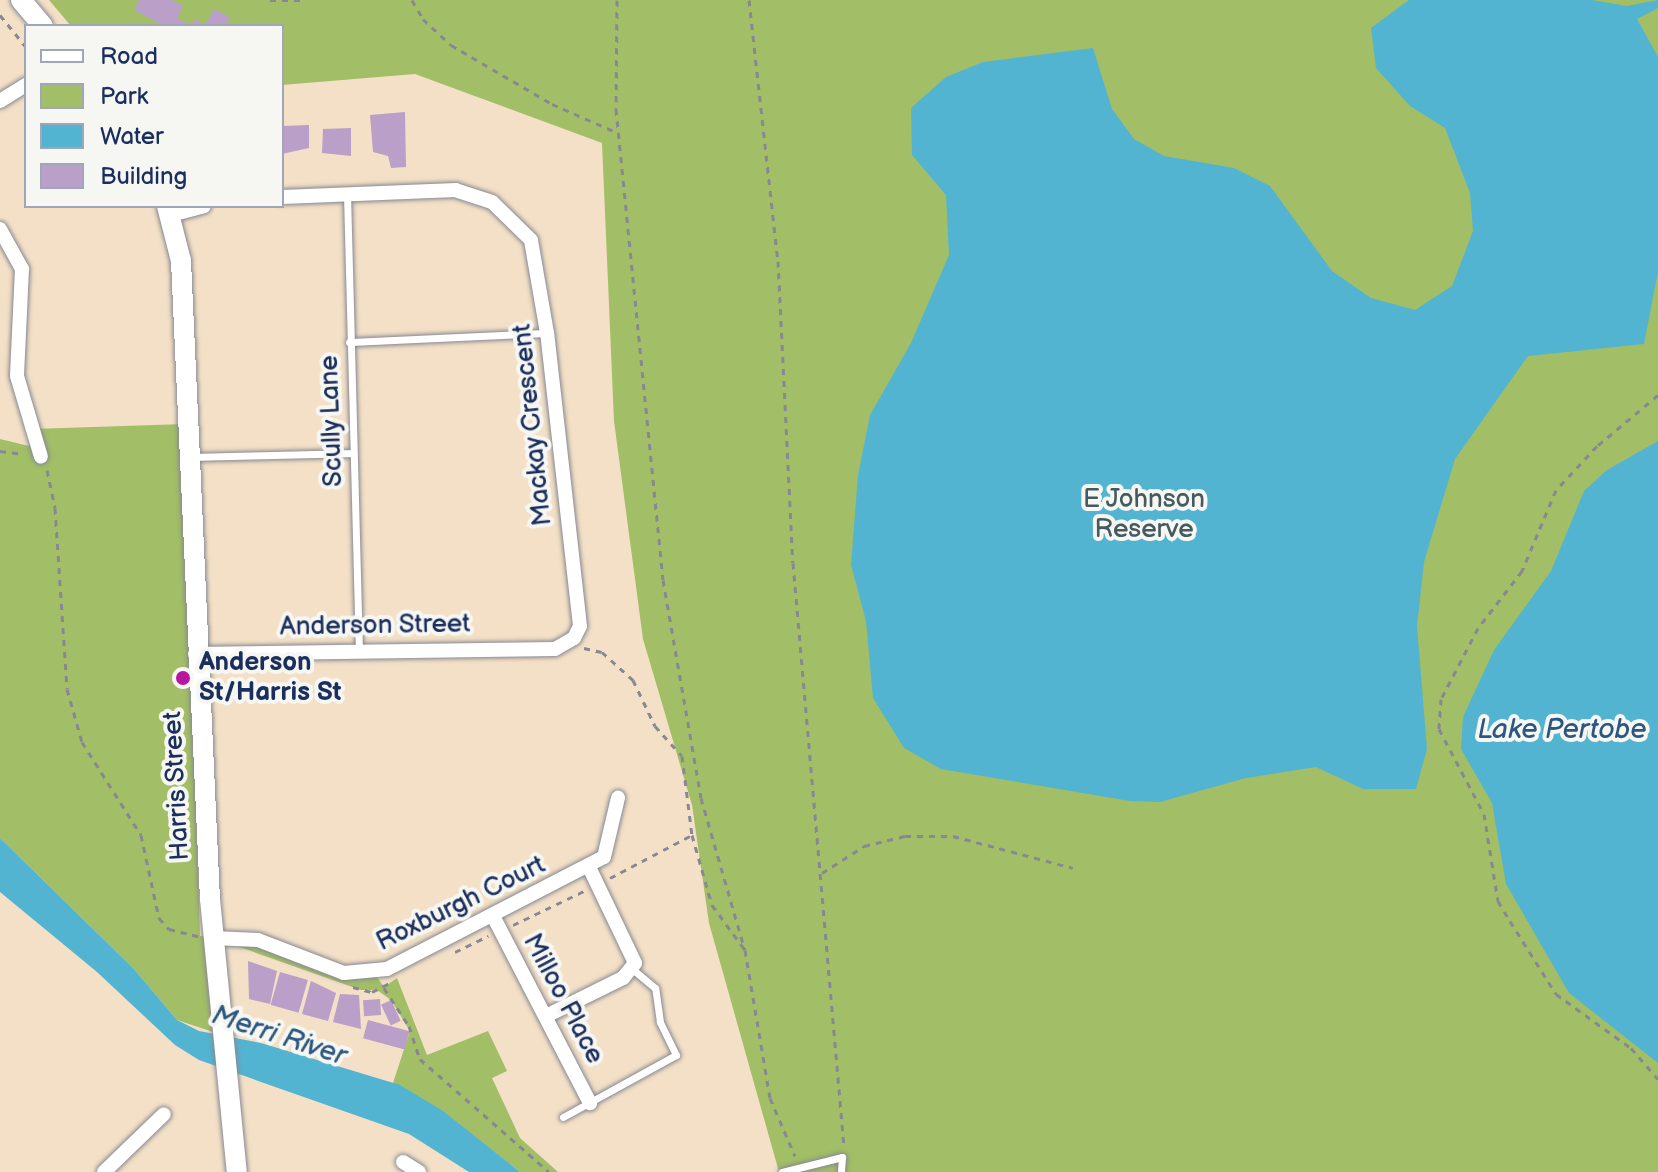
<!DOCTYPE html>
<style>
body{margin:0}
#map{position:relative;width:1658px;height:1172px;overflow:hidden;background:#f3e0c6;font-family:"Balsamiq Sans",sans-serif}
div>[style]{position:absolute}
.green>*{inset:0;background:#a2be66}
.water>*{inset:0;background:#52b4d1}
.building>*{inset:0;background:#ba9fc8;transform-origin:0 0}
.path>*{height:3px;margin-top:-1.5px;transform-origin:0;background:repeating-linear-gradient(90deg,#878892 0 6px,transparent 0 12px)}
.roads{filter:drop-shadow(0 0 2px #878892) drop-shadow(0 0 2px #878892)}
.lane>*{height:7px;margin:-3.5px;padding:0 3.5px;transform-origin:3.5px;border-radius:3.5px;background:#fff}
.street>*{height:14px;margin:-7px;padding:0 7px;transform-origin:7px;border-radius:7px;background:#fff}
.secondary>*{height:20px;margin:-10px;padding:0 10px;transform-origin:10px;border-radius:10px;background:#fff}
.dots>*{width:22px;height:22px;translate:-50% -50%;box-sizing:border-box;border:4px solid #f6f6f2;border-radius:50%}
span{translate:-50% -50%;white-space:nowrap;text-align:center;line-height:1.15;-webkit-text-stroke:8px #f6f6f2;paint-order:stroke}
.street-label{font-size:26px;color:#1b2f5e}
.park-label{font-size:26px;color:#445a60}
.poi-label{font-size:26px;color:#1b2f5e;font-weight:700}
.left{translate:0 -50%;text-align:left}
.water-label{font-size:28px;color:#2c5780;font-style:italic}
.legend{position:absolute;left:24px;top:24px;width:260px;height:184px;box-sizing:border-box;background:#f6f6f2;border:2px solid #9ea6b7;margin:0;padding:10px 14px;list-style:none;font-size:24px;color:#1b2f5e}
.legend li{display:flex;align-items:center;gap:16px;height:40px}
.legend b{width:40px;border:2px solid #9ea6b7}
</style>
<div id="map">
<div class="green">
<i style="clip-path:polygon(49px 0,1658px 0,1658px 1172px,779px 1172px,709px 923px,692px 805px,643px 639px,614px 421px,602px 143px,415px 74px,282px 85px,282px 26px,71px 26px)"></i>
<i style="clip-path:polygon(185px 424px,200px 936px,243px 937px,293px 955px,374px 973px,384px 987px,397px 978px,427px 1055px,488px 1031px,507px 1071px,492px 1078px,520px 1138px,558px 1172px,520px 1172px,442px 1111px,393px 1083px,410px 1031px,391px 1000px,377px 990px,361px 990px,214px 938px,225px 1036px,177px 1020px,134px 969px,0 838px,0 439px,29px 446px,32px 429px)"></i>
</div>
<div class="water">
<i style="clip-path:polygon(1409px 0,1592px 0,1627px 6px,1658px 0,1658px 8px,1637px 19px,1658px 57px,1658px 272px,1644px 344px,1528px 356px,1455px 459px,1424px 562px,1417px 626px,1427px 749px,1416px 789px,1363px 789px,1316px 767px,1246px 778px,1160px 802px,1130px 801px,941px 769px,904px 748px,873px 698px,866px 621px,851px 565px,858px 475px,870px 415px,911px 343px,949px 255px,946px 195px,912px 155px,911px 108px,946px 77px,983px 62px,1093px 48px,1112px 109px,1134px 139px,1164px 156px,1234px 168px,1270px 186px,1332px 271px,1371px 298px,1415px 310px,1452px 286px,1473px 231px,1470px 193px,1445px 128px,1410px 106px,1376px 68px,1371px 28px)"></i>
<i style="clip-path:polygon(1658px 441px,1658px 1063px,1569px 993px,1506px 884px,1492px 803px,1461px 749px,1463px 717px,1494px 650px,1551px 571px,1584px 491px,1607px 470px)"></i>
<i style="clip-path:polygon(0 838px,134px 969px,177px 1020px,199px 1031px,261px 1043px,400px 1085px,443px 1111px,520px 1172px,469px 1172px,409px 1134px,199px 1060px,175px 1045px,97px 972px,0 892px)"></i>
</div>
<div class="building">
<i style="clip-path:polygon(139px 0,172px 0,183px 6px,177px 18px,191px 25px,195px 19px,205px 25px,214px 9px,230px 17px,225px 26px,165px 26px,134px 10px)"></i>
<i style="clip-path:polygon(405px 112px,406px 167px,391px 168px,388px 156px,373px 152px,370px 115px)"></i>
<i style="clip-path:polygon(309px 125px,309px 148px,282px 154px,282px 126px)"></i>
<i style="clip-path:polygon(351px 128px,351px 156px,322px 153px,323px 129px)"></i>
<i style="clip-path:polygon(248px 961px,277px 971px,270px 1004px,249px 999px)"></i>
<i style="left:280px;top:972px;width:29px;height:34px;rotate:16deg"></i>
<i style="clip-path:polygon(311px 981px,336px 993px,328px 1021px,302px 1014px)"></i>
<i style="clip-path:polygon(340px 994px,359px 995px,361px 1029px,333px 1022px)"></i>
<i style="left:380px;top:999px;width:16px;height:17px;rotate:86deg"></i>
<i style="left:391px;top:1000px;width:23px;height:11px;rotate:65deg"></i>
<i style="left:368px;top:1020px;width:43px;height:19px;rotate:15deg"></i>
</div>
<div class="path">
<i style="left:270px;top:0;width:35px"></i>
<i style="left:412px;top:0;width:22px;rotate:60deg"></i>
<i style="left:423px;top:19px;width:38px;rotate:43deg"></i>
<i style="left:451px;top:45px;width:117px;rotate:30.3deg"></i>
<i style="left:552px;top:104px;width:72px;rotate:23.7deg"></i>
<i style="left:617px;top:0;width:109px;rotate:90.5deg"></i>
<i style="left:616px;top:109px;width:473px;rotate:84.3deg"></i>
<i style="left:663px;top:580px;width:221px;rotate:80.1deg"></i>
<i style="left:701px;top:798px;width:158px;rotate:73.9deg"></i>
<i style="left:745px;top:950px;width:150px;rotate:80.4deg"></i>
<i style="left:770px;top:1098px;width:63px;rotate:66.7deg"></i>
<i style="left:749px;top:0;width:263px;rotate:83.7deg"></i>
<i style="left:778px;top:261px;width:302px;rotate:87.2deg"></i>
<i style="left:793px;top:563px;width:586px;rotate:85.01deg"></i>
<i style="left:0;top:15px;width:41px;rotate:50.9deg"></i>
<i style="left:1658px;top:395px;width:80px;rotate:140.1deg"></i>
<i style="left:1597px;top:446px;width:60px;rotate:133deg"></i>
<i style="left:1556px;top:490px;width:88px;rotate:112.8deg"></i>
<i style="left:1522px;top:571px;width:72px;rotate:127.7deg"></i>
<i style="left:1478px;top:628px;width:80px;rotate:117.5deg"></i>
<i style="left:1441px;top:699px;width:30px;rotate:94deg"></i>
<i style="left:1439px;top:729px;width:96px;rotate:62.1deg"></i>
<i style="left:1484px;top:814px;width:88px;rotate:80.9deg"></i>
<i style="left:1498px;top:901px;width:23px;rotate:59deg"></i>
<i style="left:1510px;top:921px;width:86px;rotate:57.8deg"></i>
<i style="left:1556px;top:994px;width:92px;rotate:35.8deg"></i>
<i style="left:1631px;top:1048px;width:41px;rotate:48.9deg"></i>
<i style="left:0;top:451px;width:24px;rotate:7deg"></i>
<i style="left:47px;top:470px;width:39px;rotate:78deg"></i>
<i style="left:55px;top:508px;width:181px;rotate:86.2deg"></i>
<i style="left:67px;top:689px;width:55px;rotate:74.2deg"></i>
<i style="left:82px;top:742px;width:110px;rotate:57.6deg"></i>
<i style="left:141px;top:835px;width:85px;rotate:77.8deg"></i>
<i style="left:159px;top:918px;width:15px;rotate:48deg"></i>
<i style="left:169px;top:929px;width:30px;rotate:14deg"></i>
<i style="left:584px;top:648px;width:18px;rotate:13deg"></i>
<i style="left:602px;top:652px;width:42px;rotate:42.1deg"></i>
<i style="left:633px;top:680px;width:51px;rotate:64.4deg"></i>
<i style="left:655px;top:726px;width:40px;rotate:48deg"></i>
<i style="left:682px;top:756px;width:80px;rotate:82.8deg"></i>
<i style="left:822px;top:873px;width:50px;rotate:-32.7deg"></i>
<i style="left:864px;top:846px;width:42px;rotate:-13.7deg"></i>
<i style="left:905px;top:836px;width:48px"></i>
<i style="left:953px;top:836px;width:124px;rotate:14.9deg"></i>
<i style="left:610px;top:878px;width:93px;rotate:-27.7deg"></i>
<i style="left:692px;top:835px;width:73px;rotate:74.1deg"></i>
<i style="left:712px;top:905px;width:56px;rotate:53.7deg"></i>
<i style="left:513px;top:925px;width:81px;rotate:-25.6deg"></i>
<i style="left:455px;top:952px;width:37px;rotate:-26deg"></i>
<i style="left:353px;top:987px;width:20px;rotate:15deg"></i>
<i style="left:372px;top:992px;width:20px;rotate:-27deg"></i>
<i style="left:384px;top:988px;width:45px;rotate:56.7deg"></i>
<i style="left:409px;top:1026px;width:35px;rotate:72deg"></i>
<i style="left:420px;top:1059px;width:171px;rotate:41.2deg"></i>
</div>
<div class="roads">
<div class="lane">
<i style="left:347px;top:194px;width:454px;rotate:88.5deg"></i>
<i style="left:349px;top:342px;width:198px;rotate:-2.6deg"></i>
<i style="left:193px;top:457px;width:160px;rotate:-1.4deg"></i>
<i style="left:563px;top:1117px;width:129px;rotate:-28.8deg"></i>
<i style="left:676px;top:1055px;width:37px;rotate:-116deg"></i>
<i style="left:660px;top:1022px;width:34px;rotate:-98deg"></i>
<i style="left:655px;top:988px;width:30px;rotate:-140deg"></i>
<i style="left:782px;top:1172px;width:62px;rotate:-14deg"></i>
<i style="left:842px;top:1157px;width:15px;rotate:94deg"></i>
</div>
<div class="street">
<i style="left:0;top:101px;width:31px;rotate:-32deg"></i>
<i style="left:171px;top:215px;width:34px;rotate:-15deg"></i>
<i style="left:0;top:229px;width:46px;rotate:61.2deg"></i>
<i style="left:22px;top:269px;width:107px;rotate:92.7deg"></i>
<i style="left:17px;top:376px;width:84px;rotate:73.5deg"></i>
<i style="left:195px;top:654px;width:360px;rotate:-0.8deg"></i>
<i style="left:555px;top:649px;width:22px;rotate:-30deg"></i>
<i style="left:574px;top:638px;width:13px;rotate:-63deg"></i>
<i style="left:580px;top:626px;width:295px;rotate:-96.4deg"></i>
<i style="left:547px;top:333px;width:94px;rotate:-99.8deg"></i>
<i style="left:531px;top:240px;width:54px;rotate:-135.7deg"></i>
<i style="left:492px;top:202px;width:38px;rotate:-162deg"></i>
<i style="left:456px;top:190px;width:174px;rotate:177.7deg"></i>
<i style="left:493px;top:916px;width:211px;rotate:62.6deg"></i>
<i style="left:213px;top:938px;width:45px;rotate:2.5deg"></i>
<i style="left:258px;top:940px;width:92px;rotate:21deg"></i>
<i style="left:344px;top:973px;width:43px;rotate:-5.3deg"></i>
<i style="left:387px;top:969px;width:244px;rotate:-27.3deg"></i>
<i style="left:604px;top:857px;width:61px;rotate:-76.7deg"></i>
<i style="left:546px;top:1016px;width:86px;rotate:-26.3deg"></i>
<i style="left:623px;top:978px;width:19px;rotate:-51deg"></i>
<i style="left:635px;top:963px;width:106px;rotate:-115.6deg"></i>
<i style="left:403px;top:1162px;width:19px;rotate:32deg"></i>
<i style="left:104px;top:1172px;width:83px;rotate:-44deg"></i>
</div>
<div class="secondary">
<i style="left:21px;top:0;width:34px;rotate:50deg"></i>
<i style="left:167px;top:206px;width:57px;rotate:75.7deg"></i>
<i style="left:181px;top:261px;width:639px;rotate:87.4deg"></i>
<i style="left:210px;top:899px;width:274px;rotate:84.4deg"></i>
</div>
</div>
<div class="dots">
<i style="left:183px;top:678px;background:#b5179e"></i>
</div>
<div class="street-label">
<span style="left:332px;top:421px;rotate:-92deg">Scully Lane</span>
<span style="left:533px;top:425px;rotate:-96deg">Mackay Crescent</span>
<span style="left:375px;top:626px;rotate:-1deg">Anderson Street</span>
<span style="left:177px;top:786px;rotate:-93deg">Harris Street</span>
<span style="left:461px;top:904px;rotate:-26deg">Roxburgh Court</span>
<span style="left:563px;top:999px;rotate:62deg">Milloo Place</span>
</div>
<div class="park-label">
<span style="left:1144px;top:515px">E Johnson<br>Reserve</span>
</div>
<div class="poi-label">
<span class="left" style="left:199px;top:678px">Anderson<br>St/Harris St</span>
</div>
<div class="water-label">
<span style="left:1562px;top:730px">Lake Pertobe</span>
<span style="left:279px;top:1036px;rotate:18deg">Merri River</span>
</div>
<ul class="legend">
<li><b style="height:10px;background:#fff"></b>Road</li>
<li><b style="height:22px;background:#a2be66"></b>Park</li>
<li><b style="height:22px;background:#52b4d1"></b>Water</li>
<li><b style="height:22px;background:#ba9fc8"></b>Building</li>
</ul>
</div>
